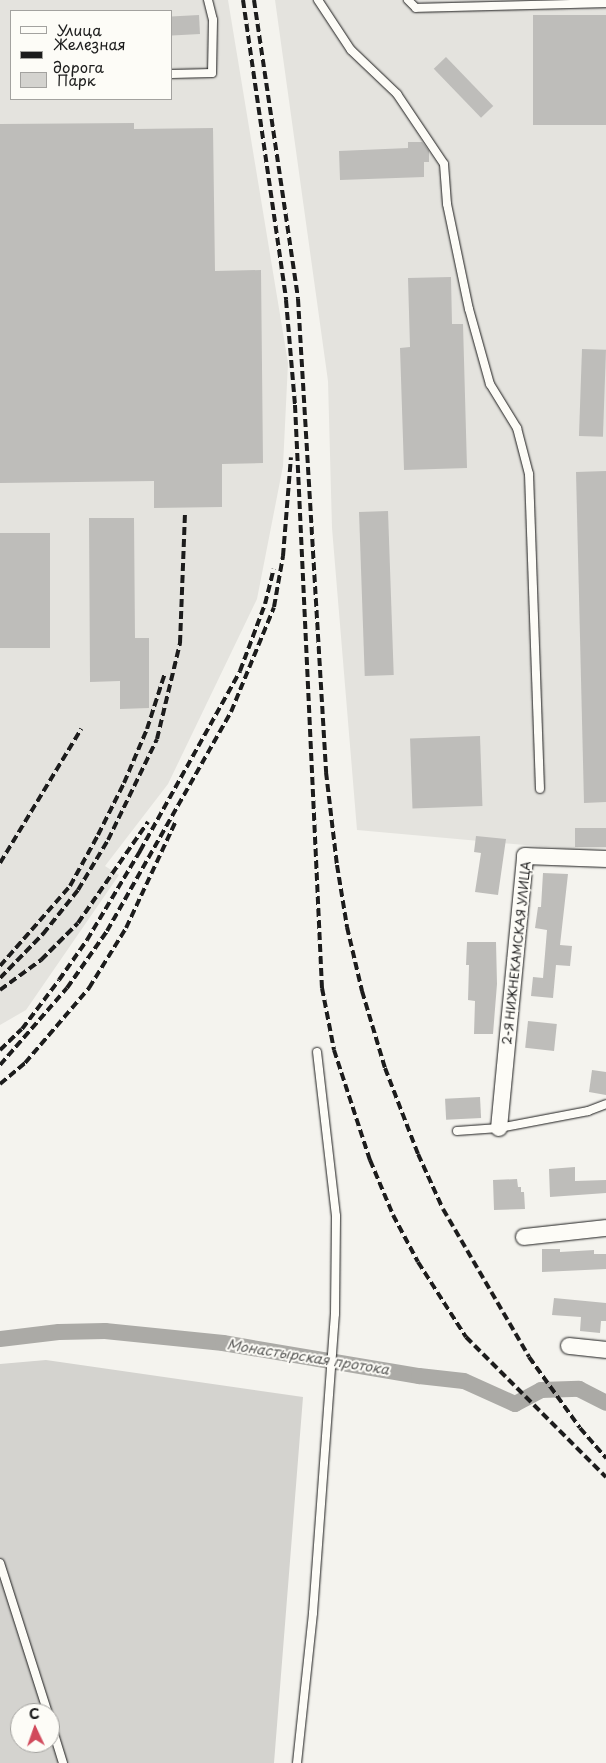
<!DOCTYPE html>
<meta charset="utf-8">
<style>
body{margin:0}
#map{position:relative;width:606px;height:1763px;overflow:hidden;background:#f4f3ee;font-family:"Playpen Sans",sans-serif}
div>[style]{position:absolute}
.built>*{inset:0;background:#e4e3de}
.green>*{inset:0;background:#d4d3cf}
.canal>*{height:16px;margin:-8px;padding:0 8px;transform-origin:8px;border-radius:8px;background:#abaaa6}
.building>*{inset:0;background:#bebdba;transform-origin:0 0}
.roads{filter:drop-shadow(0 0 1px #1c1c1c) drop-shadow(0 0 1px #1c1c1c)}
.lane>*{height:8px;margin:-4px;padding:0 4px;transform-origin:4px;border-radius:4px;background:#fdfcf7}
.street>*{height:16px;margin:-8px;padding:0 8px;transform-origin:8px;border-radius:8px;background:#fdfcf7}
.rail>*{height:4px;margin-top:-2px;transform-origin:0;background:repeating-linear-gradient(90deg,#1c1c1c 0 8px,transparent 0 12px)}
span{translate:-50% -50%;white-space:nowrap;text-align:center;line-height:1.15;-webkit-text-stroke:4px #fdfcf7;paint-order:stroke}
.street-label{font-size:12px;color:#1c1c1c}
.water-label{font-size:14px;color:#5c5c5a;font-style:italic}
.legend{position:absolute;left:10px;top:10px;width:162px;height:90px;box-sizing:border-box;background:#fdfcf7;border:1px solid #a3a29f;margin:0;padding:6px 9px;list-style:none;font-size:15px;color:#1c1c1c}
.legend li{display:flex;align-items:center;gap:10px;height:25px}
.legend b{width:25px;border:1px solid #a3a29f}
.north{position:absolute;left:10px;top:1703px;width:50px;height:50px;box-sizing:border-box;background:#fdfcf7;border:1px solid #a3a29f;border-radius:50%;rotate:357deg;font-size:14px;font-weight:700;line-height:20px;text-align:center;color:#1c1c1c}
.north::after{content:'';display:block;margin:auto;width:18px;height:22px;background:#d1495b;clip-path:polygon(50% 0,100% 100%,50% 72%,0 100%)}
</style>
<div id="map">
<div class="built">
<i style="clip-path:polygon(evenodd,0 0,228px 0,288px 363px,283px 466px,257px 599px,168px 784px,105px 866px,119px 875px,26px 1010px,0 1025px,0 0,11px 11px,171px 11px,171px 99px,11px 99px,11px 11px)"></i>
<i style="clip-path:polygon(275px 0,606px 0,606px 848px,570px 849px,357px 830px,332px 528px,328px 381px)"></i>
</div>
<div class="green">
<i style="clip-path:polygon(evenodd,46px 1360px,303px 1397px,274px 1763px,0 1763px,0 1364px,46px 1360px,20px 1713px,50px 1713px,50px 1743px,20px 1743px,20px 1713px)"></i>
</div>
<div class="canal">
<i style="left:0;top:1339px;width:59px;rotate:-6.8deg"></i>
<i style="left:59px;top:1332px;width:46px;rotate:-1.2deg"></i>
<i style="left:105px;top:1331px;width:119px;rotate:5.8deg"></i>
<i style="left:223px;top:1343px;width:199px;rotate:9.6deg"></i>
<i style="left:419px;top:1376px;width:45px;rotate:6.3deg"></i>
<i style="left:464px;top:1381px;width:56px;rotate:24.3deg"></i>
<i style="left:515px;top:1404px;width:30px;rotate:-28deg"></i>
<i style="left:541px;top:1390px;width:38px;rotate:-2deg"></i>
<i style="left:579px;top:1389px;width:30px;rotate:27deg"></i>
</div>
<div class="building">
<i style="left:199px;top:15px;width:19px;height:28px;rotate:87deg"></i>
<i style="left:606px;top:15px;width:110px;height:73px;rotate:90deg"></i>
<i style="left:446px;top:57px;width:68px;height:17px;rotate:46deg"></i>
<i style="clip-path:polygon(134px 123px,134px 129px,213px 128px,215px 271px,261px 270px,263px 463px,222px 464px,222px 507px,154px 508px,154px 481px,0 483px,0 124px)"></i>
<i style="clip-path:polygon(408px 142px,422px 142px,429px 151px,429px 162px,424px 162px,424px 177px,340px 180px,339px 151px,408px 148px)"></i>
<i style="clip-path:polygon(451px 277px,452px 324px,463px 324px,467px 468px,404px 470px,400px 348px,410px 347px,408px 278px)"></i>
<i style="left:582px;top:349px;width:24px;height:87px;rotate:2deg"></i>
<i style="clip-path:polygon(606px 471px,606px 802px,584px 803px,576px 472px)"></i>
<i style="left:388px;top:511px;width:164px;height:29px;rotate:88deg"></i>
<i style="clip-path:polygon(89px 518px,134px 518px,135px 638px,149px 638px,149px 708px,120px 709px,120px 681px,90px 682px)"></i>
<i style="left:50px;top:533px;width:115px;height:50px;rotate:90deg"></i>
<i style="left:480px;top:736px;width:70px;height:70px;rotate:88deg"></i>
<i style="left:575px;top:828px;width:31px;height:19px"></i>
<i style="clip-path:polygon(476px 836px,506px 839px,498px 895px,475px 892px,481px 853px,474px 852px)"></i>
<i style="clip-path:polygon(543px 873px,568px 874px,560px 945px,572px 946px,570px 966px,556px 965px,553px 998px,531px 996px,533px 977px,543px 978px,547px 930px,535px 928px,538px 907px,541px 907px)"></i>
<i style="clip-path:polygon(467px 942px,496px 942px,497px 984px,493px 1034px,474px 1034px,475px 1001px,468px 1000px,469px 965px,466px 965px)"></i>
<i style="left:528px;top:1021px;width:29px;height:27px;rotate:6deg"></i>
<i style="clip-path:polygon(592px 1070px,606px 1072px,606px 1095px,589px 1092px)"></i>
<i style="left:480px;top:1097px;width:21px;height:35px;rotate:87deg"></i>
<i style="clip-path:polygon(575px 1167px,575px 1181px,606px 1180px,606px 1193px,550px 1197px,549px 1169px)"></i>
<i style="clip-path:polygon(517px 1179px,518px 1187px,521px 1187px,521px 1192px,524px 1192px,525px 1209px,494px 1210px,493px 1180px)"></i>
<i style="clip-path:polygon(542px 1249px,560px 1249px,560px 1252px,594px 1250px,594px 1254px,606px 1254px,606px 1269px,542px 1272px)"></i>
<i style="clip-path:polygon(554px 1298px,606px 1303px,606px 1321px,601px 1321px,600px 1333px,580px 1331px,581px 1317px,552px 1315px)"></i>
</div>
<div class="roads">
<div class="lane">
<i style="left:318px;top:0;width:60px;rotate:56.6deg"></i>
<i style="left:351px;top:50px;width:64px;rotate:43.7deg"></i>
<i style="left:397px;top:94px;width:84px;rotate:56.1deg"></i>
<i style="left:444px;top:164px;width:40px;rotate:85.7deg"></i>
<i style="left:447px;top:204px;width:107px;rotate:78.2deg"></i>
<i style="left:469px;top:309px;width:78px;rotate:74.4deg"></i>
<i style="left:490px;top:384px;width:52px;rotate:58.5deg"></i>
<i style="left:517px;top:428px;width:48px;rotate:75.4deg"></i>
<i style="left:529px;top:474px;width:315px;rotate:88deg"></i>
<i style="left:408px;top:0;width:11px;rotate:45deg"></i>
<i style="left:416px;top:8px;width:190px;rotate:-1.5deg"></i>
<i style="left:171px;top:74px;width:41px;rotate:-1.4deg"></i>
<i style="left:212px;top:73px;width:53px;rotate:-88.9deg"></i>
<i style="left:213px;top:20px;width:21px;rotate:-104deg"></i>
<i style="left:457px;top:1131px;width:42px;rotate:-4.1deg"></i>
<i style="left:499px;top:1128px;width:91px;rotate:-10.8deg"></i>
<i style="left:588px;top:1111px;width:19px;rotate:-21deg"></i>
<i style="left:0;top:1563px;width:157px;rotate:72.3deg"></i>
<i style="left:50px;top:1721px;width:44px;rotate:72.8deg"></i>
<i style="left:297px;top:1763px;width:151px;rotate:-83.9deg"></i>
<i style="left:313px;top:1613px;width:300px;rotate:-85.8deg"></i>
<i style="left:335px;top:1314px;width:98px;rotate:-89.4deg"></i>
<i style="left:336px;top:1216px;width:165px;rotate:-96.6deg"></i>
</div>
<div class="street">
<i style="left:499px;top:1128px;width:273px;rotate:-84.5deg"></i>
<i style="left:525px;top:856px;width:81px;rotate:2.1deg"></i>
<i style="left:524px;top:1237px;width:82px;rotate:-6.3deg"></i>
<i style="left:569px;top:1346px;width:37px;rotate:6deg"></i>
</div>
</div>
<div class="rail">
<i style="left:243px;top:0;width:303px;rotate:81.8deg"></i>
<i style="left:286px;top:300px;width:105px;rotate:85.1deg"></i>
<i style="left:295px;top:405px;width:584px;rotate:87.35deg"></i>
<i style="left:322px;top:988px;width:63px;rotate:79deg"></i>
<i style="left:334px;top:1050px;width:116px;rotate:71.9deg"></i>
<i style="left:370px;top:1160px;width:60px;rotate:67.3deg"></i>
<i style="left:393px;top:1215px;width:53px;rotate:62deg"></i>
<i style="left:418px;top:1262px;width:89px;rotate:57.4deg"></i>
<i style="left:466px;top:1337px;width:198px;rotate:45deg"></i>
<i style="left:254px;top:0;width:302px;rotate:81.6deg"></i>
<i style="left:298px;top:299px;width:474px;rotate:86.6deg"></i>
<i style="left:326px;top:772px;width:94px;rotate:83.3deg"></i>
<i style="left:337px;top:865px;width:63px;rotate:80.8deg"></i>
<i style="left:347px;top:927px;width:66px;rotate:76.8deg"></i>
<i style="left:362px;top:991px;width:80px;rotate:73.4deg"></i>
<i style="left:385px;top:1068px;width:92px;rotate:69deg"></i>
<i style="left:418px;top:1154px;width:60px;rotate:65.6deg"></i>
<i style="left:443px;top:1209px;width:171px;rotate:59.8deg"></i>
<i style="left:529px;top:1357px;width:87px;rotate:54.3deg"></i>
<i style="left:580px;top:1428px;width:40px;rotate:49deg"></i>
<i style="left:0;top:863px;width:157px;rotate:-58.8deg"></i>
<i style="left:0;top:966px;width:106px;rotate:-48.8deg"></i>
<i style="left:70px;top:886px;width:58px;rotate:-61.2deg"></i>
<i style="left:98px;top:835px;width:58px;rotate:-63.4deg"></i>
<i style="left:124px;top:783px;width:59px;rotate:-66.9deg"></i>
<i style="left:147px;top:729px;width:59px;rotate:-72.2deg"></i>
<i style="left:0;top:978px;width:62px;rotate:-45.7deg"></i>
<i style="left:43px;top:934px;width:56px;rotate:-51.5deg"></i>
<i style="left:78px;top:890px;width:58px;rotate:-59deg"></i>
<i style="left:108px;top:840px;width:112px;rotate:-64.1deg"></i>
<i style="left:157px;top:739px;width:99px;rotate:-76.5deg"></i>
<i style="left:180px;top:643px;width:129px;rotate:-87.8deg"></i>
<i style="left:0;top:990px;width:51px;rotate:-36.2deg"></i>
<i style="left:41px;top:960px;width:52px;rotate:-45deg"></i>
<i style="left:78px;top:923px;width:123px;rotate:-55.3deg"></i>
<i style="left:0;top:1050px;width:30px;rotate:-44deg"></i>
<i style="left:22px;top:1029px;width:61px;rotate:-52.9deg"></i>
<i style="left:59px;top:980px;width:49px;rotate:-55deg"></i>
<i style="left:87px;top:940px;width:104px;rotate:-59.2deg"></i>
<i style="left:140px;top:851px;width:206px;rotate:-60.9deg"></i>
<i style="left:240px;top:671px;width:72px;rotate:-69.5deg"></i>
<i style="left:265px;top:604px;width:36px;rotate:-76deg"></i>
<i style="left:0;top:1065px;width:102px;rotate:-49deg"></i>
<i style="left:67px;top:988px;width:70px;rotate:-54.9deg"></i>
<i style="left:107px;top:931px;width:252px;rotate:-60.5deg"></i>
<i style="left:231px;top:712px;width:113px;rotate:-67.7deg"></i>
<i style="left:274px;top:607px;width:52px;rotate:-80deg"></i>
<i style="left:283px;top:556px;width:99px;rotate:-85.4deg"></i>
<i style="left:0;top:1084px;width:33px;rotate:-40deg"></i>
<i style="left:25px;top:1063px;width:99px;rotate:-49.5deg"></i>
<i style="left:89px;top:988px;width:70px;rotate:-58.3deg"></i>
<i style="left:126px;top:928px;width:116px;rotate:-65deg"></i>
</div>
<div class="street-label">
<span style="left:517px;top:953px;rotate:-84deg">2-Я НИЖНЕКАМСКАЯ УЛИЦА</span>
</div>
<div class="water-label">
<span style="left:308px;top:1357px;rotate:9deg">Монастырская протока</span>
</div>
<ul class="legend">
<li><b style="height:6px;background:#fdfcf7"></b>Улица</li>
<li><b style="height:6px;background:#1c1c1c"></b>Железная дорога</li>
<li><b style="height:14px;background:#d4d3cf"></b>Парк</li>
</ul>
<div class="north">С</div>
</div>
